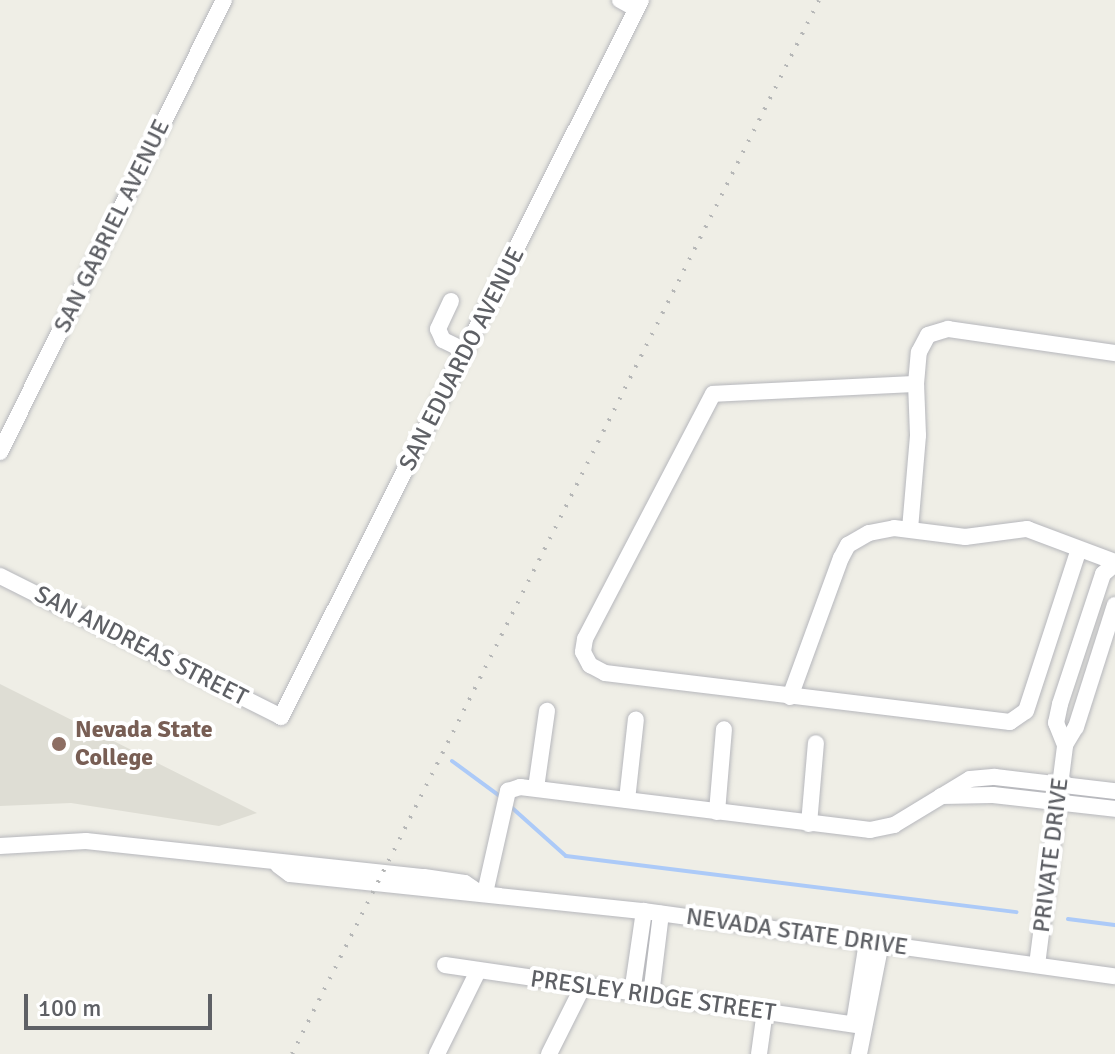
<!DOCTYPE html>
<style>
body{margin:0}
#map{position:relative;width:1115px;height:1054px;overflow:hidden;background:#efeee6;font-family:Signika,sans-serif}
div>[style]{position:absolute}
.education>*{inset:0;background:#deddd4}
.stream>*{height:4px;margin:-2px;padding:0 2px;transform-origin:2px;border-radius:2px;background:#accaf8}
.roads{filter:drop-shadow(0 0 2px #b6b7bc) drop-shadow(0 0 2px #b6b7bc)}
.minor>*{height:16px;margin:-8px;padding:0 8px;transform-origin:8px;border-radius:8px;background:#fff}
.rail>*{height:4px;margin-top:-2px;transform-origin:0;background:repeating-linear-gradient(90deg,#b6b7b7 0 2px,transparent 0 12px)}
.dots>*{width:22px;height:22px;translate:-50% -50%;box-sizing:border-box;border:4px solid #fff;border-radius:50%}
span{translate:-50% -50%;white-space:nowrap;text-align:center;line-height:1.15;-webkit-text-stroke:8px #fff;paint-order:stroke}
.street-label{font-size:24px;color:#5e6065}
.education-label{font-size:24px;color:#785e54;font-weight:700}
.left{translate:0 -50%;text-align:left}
.scale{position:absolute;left:24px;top:994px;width:188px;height:36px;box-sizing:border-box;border:4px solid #5e6065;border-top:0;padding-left:10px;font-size:24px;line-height:28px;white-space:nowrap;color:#5e6065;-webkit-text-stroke:6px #fff;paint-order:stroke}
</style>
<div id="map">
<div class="education">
<i style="clip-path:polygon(0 684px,257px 813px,219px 826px,71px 803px,0 806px)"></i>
</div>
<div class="stream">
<i style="left:452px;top:761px;width:61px;rotate:36.3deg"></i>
<i style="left:510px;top:806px;width:75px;rotate:41.8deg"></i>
<i style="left:566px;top:856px;width:454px;rotate:7.1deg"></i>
<i style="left:1068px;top:919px;width:47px;rotate:7.3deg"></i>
</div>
<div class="roads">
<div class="minor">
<i style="left:620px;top:0;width:18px;rotate:29deg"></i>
<i style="left:451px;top:301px;width:31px;rotate:115deg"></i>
<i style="left:438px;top:329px;width:12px;rotate:66deg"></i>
<i style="left:443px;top:340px;width:25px;rotate:26deg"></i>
<i style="left:916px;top:384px;width:203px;rotate:177.2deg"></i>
<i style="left:713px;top:394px;width:276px;rotate:117.6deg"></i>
<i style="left:585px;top:639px;width:13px;rotate:99deg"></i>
<i style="left:583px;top:652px;width:15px;rotate:62deg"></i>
<i style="left:590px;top:665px;width:17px;rotate:28deg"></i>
<i style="left:605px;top:673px;width:408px;rotate:6.9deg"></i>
<i style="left:1010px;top:722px;width:19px;rotate:-35deg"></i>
<i style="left:1026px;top:711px;width:167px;rotate:-71.9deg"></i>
<i style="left:0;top:452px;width:504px;rotate:-63.64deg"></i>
<i style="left:910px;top:529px;width:94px;rotate:-85.1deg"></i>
<i style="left:918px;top:435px;width:51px;rotate:-92.2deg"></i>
<i style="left:916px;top:384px;width:32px;rotate:-85deg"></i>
<i style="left:919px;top:352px;width:19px;rotate:-62deg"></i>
<i style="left:928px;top:335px;width:21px;rotate:-17deg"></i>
<i style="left:948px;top:329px;width:169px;rotate:8.2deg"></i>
<i style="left:0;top:576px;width:314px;rotate:26.6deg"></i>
<i style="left:281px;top:717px;width:802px;rotate:-63.34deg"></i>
<i style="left:790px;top:697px;width:148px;rotate:-69.9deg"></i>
<i style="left:841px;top:558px;width:15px;rotate:-62deg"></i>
<i style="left:848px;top:545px;width:24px;rotate:-30deg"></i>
<i style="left:869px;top:533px;width:25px;rotate:-11deg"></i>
<i style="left:894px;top:528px;width:72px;rotate:7.2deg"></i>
<i style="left:965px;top:537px;width:63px;rotate:-7.4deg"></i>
<i style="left:1027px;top:529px;width:94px;rotate:20.6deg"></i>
<i style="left:1065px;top:745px;width:24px;rotate:-112deg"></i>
<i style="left:1056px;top:723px;width:19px;rotate:-78deg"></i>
<i style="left:1060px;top:704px;width:137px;rotate:-71.7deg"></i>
<i style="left:1103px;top:574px;width:16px;rotate:-40deg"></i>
<i style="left:536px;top:788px;width:78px;rotate:-81.9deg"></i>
<i style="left:941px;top:796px;width:52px;rotate:-1.1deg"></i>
<i style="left:993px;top:795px;width:123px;rotate:6.5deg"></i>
<i style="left:627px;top:800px;width:81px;rotate:-83.7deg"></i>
<i style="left:717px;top:812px;width:83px;rotate:-85.2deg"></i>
<i style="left:809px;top:824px;width:81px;rotate:-85.1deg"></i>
<i style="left:0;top:846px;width:86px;rotate:-3.3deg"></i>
<i style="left:86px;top:841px;width:340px;rotate:6.1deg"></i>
<i style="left:424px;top:877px;width:41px;rotate:8.3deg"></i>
<i style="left:465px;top:883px;width:16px;rotate:35deg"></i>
<i style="left:278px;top:865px;width:15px;rotate:37deg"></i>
<i style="left:290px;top:874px;width:356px;rotate:6deg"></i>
<i style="left:644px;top:911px;width:475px;rotate:7.9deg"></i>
<i style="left:485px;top:893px;width:105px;rotate:-77.3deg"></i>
<i style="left:508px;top:791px;width:13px;rotate:-18deg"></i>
<i style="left:520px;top:787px;width:353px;rotate:7deg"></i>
<i style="left:870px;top:830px;width:25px;rotate:-12deg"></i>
<i style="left:894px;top:825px;width:89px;rotate:-31.2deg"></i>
<i style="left:970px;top:779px;width:25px;rotate:-5deg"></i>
<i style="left:995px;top:777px;width:121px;rotate:6.7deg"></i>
<i style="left:445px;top:965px;width:421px;rotate:8.3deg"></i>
<i style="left:1037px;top:965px;width:222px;rotate:-82.7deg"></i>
<i style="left:1065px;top:745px;width:21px;rotate:-59deg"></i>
<i style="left:1076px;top:727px;width:128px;rotate:-72.3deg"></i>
<i style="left:632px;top:993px;width:83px;rotate:-81.7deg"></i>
<i style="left:651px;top:995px;width:82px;rotate:-83deg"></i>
<i style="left:862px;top:1026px;width:11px;rotate:-128deg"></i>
<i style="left:855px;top:1017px;width:76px;rotate:-80.9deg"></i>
<i style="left:437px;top:1054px;width:93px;rotate:-63.7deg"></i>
<i style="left:549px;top:1054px;width:76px;rotate:-63.4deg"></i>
<i style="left:759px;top:1054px;width:43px;rotate:-82.1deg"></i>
<i style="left:859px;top:1054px;width:113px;rotate:-78.8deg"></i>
</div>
</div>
<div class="rail">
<i style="left:292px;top:1054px;width:1178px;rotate:-63.43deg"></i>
</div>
<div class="dots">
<i style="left:59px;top:744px;background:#8d6e63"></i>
</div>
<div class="street-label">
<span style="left:112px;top:226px;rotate:-64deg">SAN GABRIEL AVENUE</span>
<span style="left:462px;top:359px;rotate:-63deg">SAN EDUARDO AVENUE</span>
<span style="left:141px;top:646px;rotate:27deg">SAN ANDREAS STREET</span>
<span style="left:1051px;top:855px;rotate:-83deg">PRIVATE DRIVE</span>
<span style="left:797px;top:932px;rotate:8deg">NEVADA STATE DRIVE</span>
<span style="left:653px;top:996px;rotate:8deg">PRESLEY RIDGE STREET</span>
</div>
<div class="education-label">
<span class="left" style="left:75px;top:744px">Nevada State<br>College</span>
</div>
<div class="scale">100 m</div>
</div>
